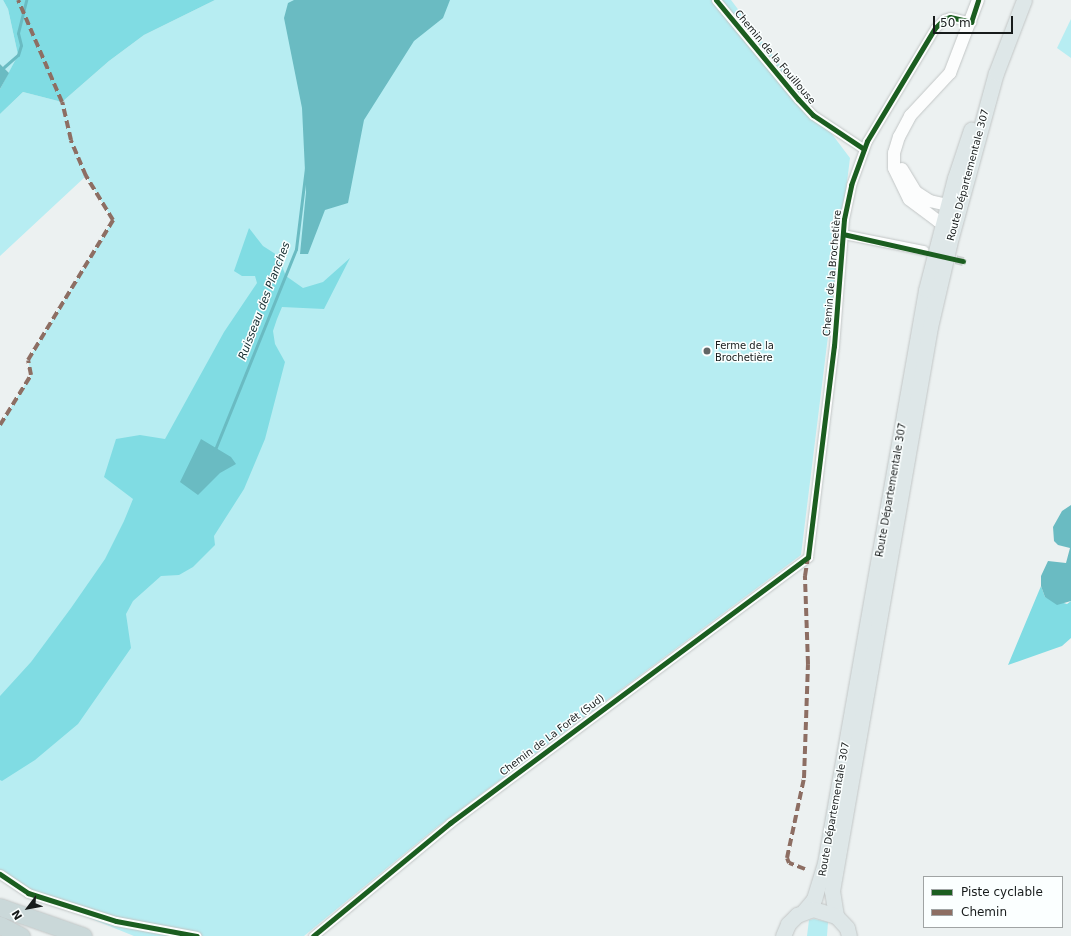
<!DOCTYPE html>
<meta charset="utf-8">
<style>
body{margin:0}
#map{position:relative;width:1071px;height:936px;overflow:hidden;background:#ecf1f1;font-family:"DejaVu Sans",sans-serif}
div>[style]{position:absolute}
.green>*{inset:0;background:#b7edf2}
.forest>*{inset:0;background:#80dce3}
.water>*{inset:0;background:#6abbc2}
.stream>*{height:3px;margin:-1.5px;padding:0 1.5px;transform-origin:1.5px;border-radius:1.5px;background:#6abbc2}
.minor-tunnel>*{height:9px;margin-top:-4.5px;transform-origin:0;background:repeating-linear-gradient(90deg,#ccd1d1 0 9px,transparent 0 13.5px)}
.roads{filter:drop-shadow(0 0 1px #c2c6c6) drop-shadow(0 0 1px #c2c6c6)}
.minor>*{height:9px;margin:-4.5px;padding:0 4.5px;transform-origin:4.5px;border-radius:4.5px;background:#fcfdfd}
.tertiary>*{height:12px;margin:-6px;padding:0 6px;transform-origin:6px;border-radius:6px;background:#fcfdfd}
.primary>*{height:15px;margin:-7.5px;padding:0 7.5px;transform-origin:7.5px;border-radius:7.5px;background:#dee7e8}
.motorway>*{height:17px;margin:-8.5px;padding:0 8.5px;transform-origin:8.5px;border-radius:8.5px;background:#cad8d9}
.quiet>*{height:4px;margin-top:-2px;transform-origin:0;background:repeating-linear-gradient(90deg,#8d6e63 0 8px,transparent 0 12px)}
.cycleway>*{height:5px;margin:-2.5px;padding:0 2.5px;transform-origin:2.5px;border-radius:2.5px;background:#1b5e20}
.dots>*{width:11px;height:11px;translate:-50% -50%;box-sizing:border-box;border:2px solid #fbffff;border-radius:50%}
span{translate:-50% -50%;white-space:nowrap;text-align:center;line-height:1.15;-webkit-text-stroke:3px #fbffff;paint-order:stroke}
.street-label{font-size:10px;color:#171b1b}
.poi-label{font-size:10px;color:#171b1b}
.left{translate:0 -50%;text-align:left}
.water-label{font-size:11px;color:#162e31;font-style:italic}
.legend{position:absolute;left:923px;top:876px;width:140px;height:52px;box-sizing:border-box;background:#fbffff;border:1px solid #a0a4a4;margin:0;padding:5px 7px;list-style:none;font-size:12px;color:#171b1b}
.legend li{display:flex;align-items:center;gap:8px;height:20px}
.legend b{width:20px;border:1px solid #a0a4a4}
.north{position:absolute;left:8px;top:888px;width:40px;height:40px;-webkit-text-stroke:3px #fbffff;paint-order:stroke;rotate:238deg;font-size:11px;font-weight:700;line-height:16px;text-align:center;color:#171b1b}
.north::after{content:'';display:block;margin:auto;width:14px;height:18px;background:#171b1b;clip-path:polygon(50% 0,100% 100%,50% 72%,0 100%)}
.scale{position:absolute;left:933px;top:16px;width:80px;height:18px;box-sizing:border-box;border:2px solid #171b1b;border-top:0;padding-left:5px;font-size:12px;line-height:14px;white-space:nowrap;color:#171b1b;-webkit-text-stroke:3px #fbffff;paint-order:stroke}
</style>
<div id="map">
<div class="green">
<i style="clip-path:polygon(0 0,3px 0,8px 9px,18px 55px,9px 73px,0 64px)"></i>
<i style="clip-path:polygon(215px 0,731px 0,850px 158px,801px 555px,437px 827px,304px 936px,134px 936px,32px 895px,0 877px,0 425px,31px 375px,28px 360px,113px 220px,86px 176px,0 256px,0 114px,23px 92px,62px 102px,109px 61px,144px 35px)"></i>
<i style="clip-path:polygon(1071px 19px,1071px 58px,1057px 48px)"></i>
<i style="clip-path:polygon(814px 919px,828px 922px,827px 936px,807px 936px,809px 920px)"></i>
</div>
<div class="forest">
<i style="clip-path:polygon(3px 0,215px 0,144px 35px,109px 61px,62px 102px,23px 92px,0 114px,0 89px,18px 55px,8px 9px)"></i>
<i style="clip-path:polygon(249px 228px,263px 246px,277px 255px,286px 276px,303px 288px,323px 282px,350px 258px,324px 309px,282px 307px,277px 319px,273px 331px,275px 344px,285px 362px,265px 439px,244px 489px,214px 536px,215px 545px,193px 567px,179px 575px,161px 576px,133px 601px,126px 614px,131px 648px,78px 724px,35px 760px,2px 781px,0 780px,0 696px,31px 662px,71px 608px,105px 559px,124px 521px,133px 499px,104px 477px,116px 439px,140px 435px,165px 439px,224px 332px,257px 283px,255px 276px,242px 276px,234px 271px)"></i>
<i style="clip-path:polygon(1041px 586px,1045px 597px,1067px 604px,1071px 601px,1071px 638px,1062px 646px,1008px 665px)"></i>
</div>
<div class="water">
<i style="clip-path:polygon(294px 0,450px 0,443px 18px,414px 41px,364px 120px,348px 203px,325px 210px,308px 254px,300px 254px,306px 192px,302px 108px,284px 18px,288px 3px)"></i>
<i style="clip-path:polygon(0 64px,9px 73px,0 89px)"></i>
<i style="clip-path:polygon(201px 439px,231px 457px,236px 464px,220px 473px,198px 495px,180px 482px)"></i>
<i style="clip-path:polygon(1071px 505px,1071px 601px,1057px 605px,1045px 597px,1041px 586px,1041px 576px,1048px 561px,1066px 563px,1070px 548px,1058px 545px,1054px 541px,1053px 527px,1062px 511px)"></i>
</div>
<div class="stream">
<i style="left:4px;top:67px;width:18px;rotate:-41deg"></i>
<i style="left:18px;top:55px;width:10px;rotate:-73deg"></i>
<i style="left:21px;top:45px;width:12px;rotate:-104deg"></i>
<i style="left:18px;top:33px;width:34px;rotate:-76deg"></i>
<i style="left:214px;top:452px;width:219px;rotate:-68deg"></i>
<i style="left:296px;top:249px;width:82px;rotate:-83deg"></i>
</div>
<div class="minor-tunnel">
<i style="left:943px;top:256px;width:21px;rotate:14deg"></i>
</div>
<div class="roads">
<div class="minor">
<i style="left:716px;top:0;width:129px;rotate:50.4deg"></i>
<i style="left:798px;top:99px;width:22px;rotate:47deg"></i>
<i style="left:813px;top:115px;width:61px;rotate:33.7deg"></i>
<i style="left:843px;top:234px;width:82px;rotate:11.3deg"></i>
<i style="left:0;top:874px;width:34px;rotate:34deg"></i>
<i style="left:28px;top:893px;width:92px;rotate:17.7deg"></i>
<i style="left:116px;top:921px;width:82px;rotate:10.5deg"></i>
<i style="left:313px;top:936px;width:178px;rotate:-39.5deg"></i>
<i style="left:450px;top:823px;width:446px;rotate:-36.6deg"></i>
<i style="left:808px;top:557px;width:213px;rotate:-83deg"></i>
<i style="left:834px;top:346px;width:127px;rotate:-85.5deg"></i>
<i style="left:844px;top:219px;width:35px;rotate:-78deg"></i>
<i style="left:851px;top:185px;width:47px;rotate:-70deg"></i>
<i style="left:867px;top:141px;width:132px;rotate:-59deg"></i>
<i style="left:935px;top:28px;width:13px;rotate:-45deg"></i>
<i style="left:944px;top:19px;width:6px;rotate:-18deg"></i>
<i style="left:950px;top:17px;width:22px;rotate:13deg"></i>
</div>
<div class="tertiary">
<i style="left:902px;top:169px;width:27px;rotate:59deg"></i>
<i style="left:916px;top:192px;width:17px;rotate:33deg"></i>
<i style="left:930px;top:201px;width:26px;rotate:13deg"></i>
<i style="left:951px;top:223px;width:13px;rotate:-171deg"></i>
<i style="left:938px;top:221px;width:36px;rotate:-143deg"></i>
<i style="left:909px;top:199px;width:34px;rotate:-116deg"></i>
<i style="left:894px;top:168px;width:15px;rotate:-90deg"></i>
<i style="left:894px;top:153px;width:17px;rotate:-73deg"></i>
<i style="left:899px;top:137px;width:24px;rotate:-62deg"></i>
<i style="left:910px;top:116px;width:59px;rotate:-47.1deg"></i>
<i style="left:950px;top:73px;width:78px;rotate:-69deg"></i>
</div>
<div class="primary">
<i style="left:804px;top:911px;width:16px;rotate:-50deg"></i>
<i style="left:814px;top:899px;width:38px;rotate:-73deg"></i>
<i style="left:825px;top:863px;width:582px;rotate:-80deg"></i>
<i style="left:926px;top:290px;width:116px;rotate:-75.5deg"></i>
<i style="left:955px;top:178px;width:51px;rotate:-71.6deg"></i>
<i style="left:836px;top:916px;width:25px;rotate:-99deg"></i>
<i style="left:832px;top:891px;width:572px;rotate:-80.14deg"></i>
<i style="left:930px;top:327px;width:92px;rotate:-76.9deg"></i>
<i style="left:951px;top:237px;width:170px;rotate:-74.7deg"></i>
<i style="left:996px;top:73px;width:78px;rotate:-69deg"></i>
<i style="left:783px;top:936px;width:13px;rotate:-67deg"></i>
<i style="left:788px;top:924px;width:13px;rotate:-45deg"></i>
<i style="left:797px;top:915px;width:17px;rotate:-21deg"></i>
<i style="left:813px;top:909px;width:24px;rotate:17deg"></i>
<i style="left:836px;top:916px;width:16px;rotate:47deg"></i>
<i style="left:847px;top:928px;width:8px;rotate:76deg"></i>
</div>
<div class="motorway">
<i style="left:0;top:907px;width:88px;rotate:19.3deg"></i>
<i style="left:0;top:925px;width:24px;rotate:28deg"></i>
</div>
</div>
<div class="quiet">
<i style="left:0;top:425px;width:59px;rotate:-58.2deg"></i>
<i style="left:31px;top:375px;width:15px;rotate:-101deg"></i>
<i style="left:28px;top:360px;width:164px;rotate:-58.7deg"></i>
<i style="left:113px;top:220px;width:52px;rotate:-121.5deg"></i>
<i style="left:86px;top:176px;width:39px;rotate:-113deg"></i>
<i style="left:71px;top:140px;width:39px;rotate:-103deg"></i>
<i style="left:62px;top:102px;width:111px;rotate:-113.3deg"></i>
<i style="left:805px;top:869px;width:17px;rotate:-159deg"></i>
<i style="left:789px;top:863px;width:5px;rotate:-112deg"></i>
<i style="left:787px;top:858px;width:82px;rotate:-78deg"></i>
<i style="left:804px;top:778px;width:114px;rotate:-88deg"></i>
<i style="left:808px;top:664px;width:88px;rotate:-92deg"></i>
<i style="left:805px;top:576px;width:19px;rotate:-81deg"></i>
</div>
<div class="cycleway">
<i style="left:716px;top:0;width:129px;rotate:50.4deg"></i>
<i style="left:798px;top:99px;width:22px;rotate:47deg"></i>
<i style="left:813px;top:115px;width:61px;rotate:33.7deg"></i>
<i style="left:843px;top:234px;width:123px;rotate:12.7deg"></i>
<i style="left:0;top:874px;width:34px;rotate:34deg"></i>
<i style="left:28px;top:893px;width:92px;rotate:17.7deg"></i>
<i style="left:116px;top:921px;width:82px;rotate:10.5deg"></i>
<i style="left:313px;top:936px;width:178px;rotate:-39.5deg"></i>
<i style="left:450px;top:823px;width:446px;rotate:-36.6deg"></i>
<i style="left:808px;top:557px;width:213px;rotate:-83deg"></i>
<i style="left:834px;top:346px;width:127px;rotate:-85.5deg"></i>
<i style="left:844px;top:219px;width:35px;rotate:-78deg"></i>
<i style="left:851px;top:185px;width:47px;rotate:-70deg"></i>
<i style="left:867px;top:141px;width:132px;rotate:-59deg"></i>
<i style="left:935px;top:28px;width:13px;rotate:-45deg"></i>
<i style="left:944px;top:19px;width:6px;rotate:-18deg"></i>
<i style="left:950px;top:17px;width:22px;rotate:13deg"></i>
<i style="left:971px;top:22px;width:23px;rotate:-72deg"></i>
</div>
<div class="dots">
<i style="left:707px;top:351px;background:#626666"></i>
</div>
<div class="street-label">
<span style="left:775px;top:57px;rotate:50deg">Chemin de la Fouillouse</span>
<span style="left:968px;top:175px;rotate:-75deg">Route Départementale 307</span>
<span style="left:832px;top:273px;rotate:-85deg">Chemin de la Brochetière</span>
<span style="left:891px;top:490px;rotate:-80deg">Route Départementale 307</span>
<span style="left:552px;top:735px;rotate:-37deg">Chemin de La Forêt (Sud)</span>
<span style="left:834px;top:809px;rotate:-80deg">Route Départementale 307</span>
</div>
<div class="poi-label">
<span class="left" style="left:715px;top:351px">Ferme de la<br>Brochetière</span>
</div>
<div class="water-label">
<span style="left:265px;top:301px;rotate:-69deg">Ruisseau des Planches</span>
</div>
<ul class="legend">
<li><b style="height:5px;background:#1b5e20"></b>Piste cyclable</li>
<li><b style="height:5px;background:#8d6e63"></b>Chemin</li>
</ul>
<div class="north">N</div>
<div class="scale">50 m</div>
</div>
